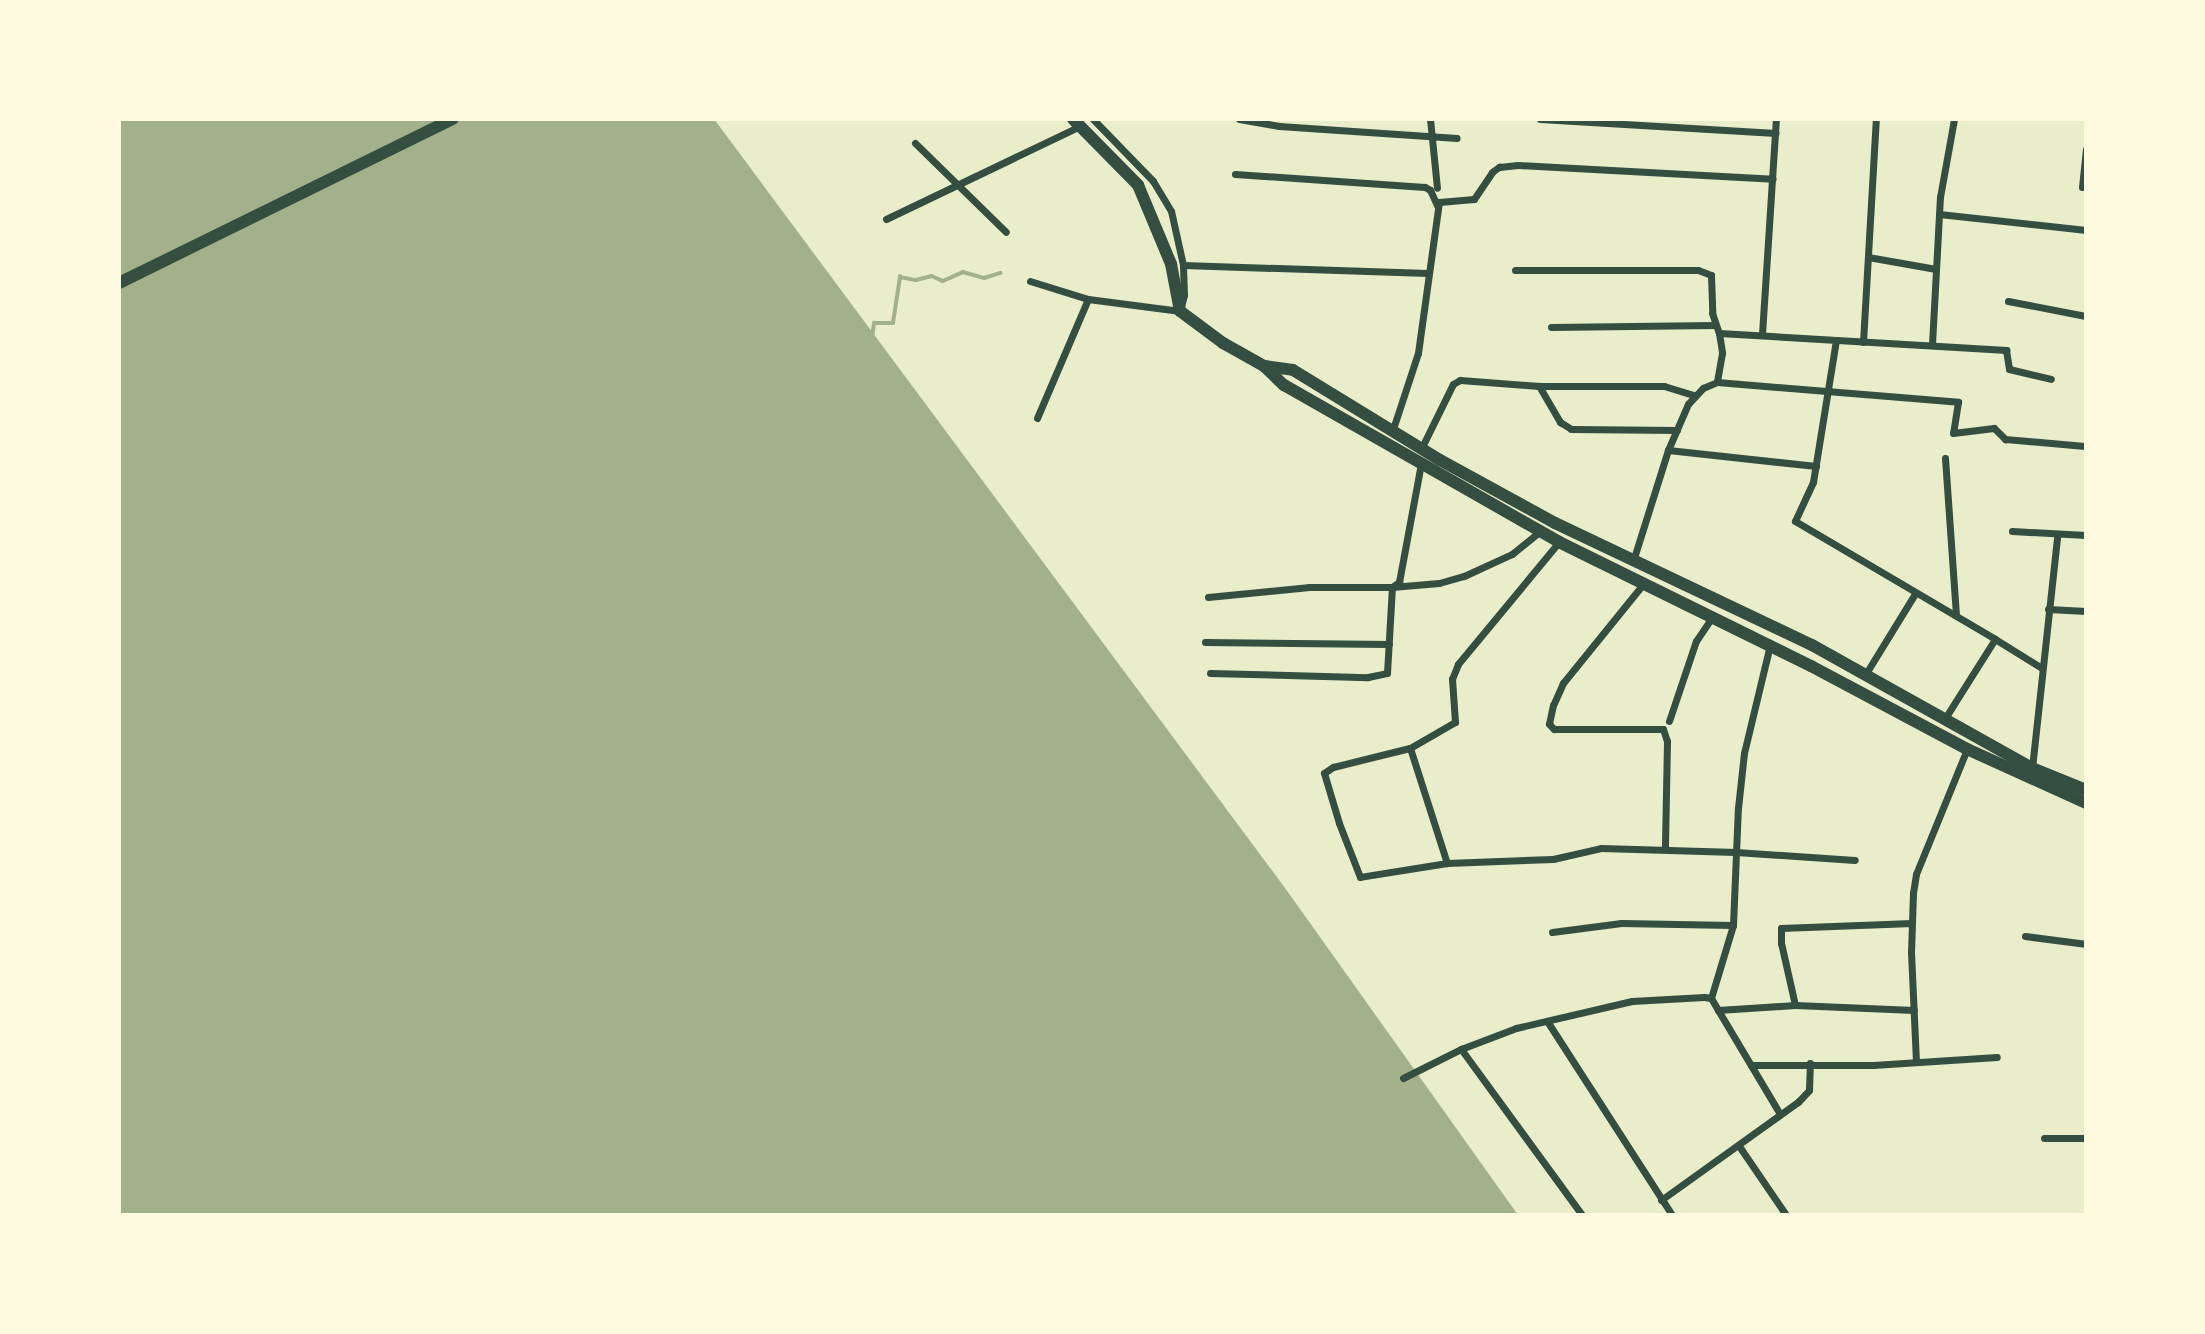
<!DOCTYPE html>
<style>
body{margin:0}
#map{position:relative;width:2205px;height:1334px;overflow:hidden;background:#e9edc9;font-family:Manrope,sans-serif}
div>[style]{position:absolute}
.water>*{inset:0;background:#a3b18a}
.stream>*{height:3.5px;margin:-1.75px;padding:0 1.75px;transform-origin:1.75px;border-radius:1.75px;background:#a3b18a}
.minor>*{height:7px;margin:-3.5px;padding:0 3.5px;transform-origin:3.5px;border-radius:3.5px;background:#344e41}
.secondary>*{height:12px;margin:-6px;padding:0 6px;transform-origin:6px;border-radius:6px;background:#344e41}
span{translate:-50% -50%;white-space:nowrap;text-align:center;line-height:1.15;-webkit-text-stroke:6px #fefae0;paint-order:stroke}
.frame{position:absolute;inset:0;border:121px solid #fefae0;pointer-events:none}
</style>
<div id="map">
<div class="water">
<i style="clip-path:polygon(119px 119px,714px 119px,1285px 888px,1518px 1215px,119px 1215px)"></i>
</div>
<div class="stream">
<i style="left:872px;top:338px;width:15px;rotate:-82deg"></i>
<i style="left:874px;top:323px;width:19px"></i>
<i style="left:893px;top:323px;width:47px;rotate:-81.3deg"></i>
<i style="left:900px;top:277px;width:16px;rotate:11deg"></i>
<i style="left:916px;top:280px;width:16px;rotate:-14deg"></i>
<i style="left:932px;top:276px;width:12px;rotate:24deg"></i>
<i style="left:943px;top:281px;width:22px;rotate:-24deg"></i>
<i style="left:963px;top:272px;width:22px;rotate:16deg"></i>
<i style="left:984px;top:278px;width:17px;rotate:-17deg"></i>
</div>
<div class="minor">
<i style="left:1239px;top:119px;width:41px;rotate:9.9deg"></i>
<i style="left:1279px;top:126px;width:178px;rotate:3.9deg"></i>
<i style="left:1430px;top:119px;width:69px;rotate:84.2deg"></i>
<i style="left:1540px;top:119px;width:236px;rotate:3.4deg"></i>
<i style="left:915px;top:143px;width:127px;rotate:44.4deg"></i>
<i style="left:1235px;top:174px;width:190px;rotate:3.9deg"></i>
<i style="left:1425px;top:187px;width:6px;rotate:31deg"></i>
<i style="left:1430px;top:190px;width:17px;rotate:65deg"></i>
<i style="left:2082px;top:187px;width:38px;rotate:-84deg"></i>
<i style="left:1939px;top:214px;width:148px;rotate:6.2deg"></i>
<i style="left:886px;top:219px;width:215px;rotate:-25.6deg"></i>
<i style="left:1868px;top:257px;width:69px;rotate:10deg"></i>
<i style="left:1183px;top:265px;width:245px;rotate:1.9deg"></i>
<i style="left:1515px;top:270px;width:183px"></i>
<i style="left:1698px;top:270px;width:14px;rotate:21deg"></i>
<i style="left:1711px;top:275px;width:38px;rotate:88deg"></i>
<i style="left:1712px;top:313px;width:21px;rotate:71deg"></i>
<i style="left:1719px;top:333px;width:288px;rotate:3.4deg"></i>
<i style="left:2006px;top:350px;width:19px;rotate:81deg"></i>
<i style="left:2009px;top:369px;width:43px;rotate:13.4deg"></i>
<i style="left:1030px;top:281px;width:61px;rotate:17.2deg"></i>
<i style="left:1088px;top:299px;width:93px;rotate:7.4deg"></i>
<i style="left:1180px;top:311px;width:16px;rotate:-76deg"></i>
<i style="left:1184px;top:295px;width:30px;rotate:-92deg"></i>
<i style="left:1183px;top:265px;width:55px;rotate:-102.5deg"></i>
<i style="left:1171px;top:211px;width:35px;rotate:-121deg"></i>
<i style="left:1153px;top:181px;width:86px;rotate:-134.1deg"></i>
<i style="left:2008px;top:301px;width:79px;rotate:10.9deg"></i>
<i style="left:1551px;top:327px;width:164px;rotate:-0.7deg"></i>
<i style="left:1719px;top:333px;width:20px;rotate:81deg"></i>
<i style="left:1722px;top:353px;width:29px;rotate:100deg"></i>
<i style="left:1717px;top:382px;width:242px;rotate:4.7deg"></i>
<i style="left:1958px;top:402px;width:31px;rotate:99deg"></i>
<i style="left:1953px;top:433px;width:41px;rotate:-7deg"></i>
<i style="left:1994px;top:428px;width:16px;rotate:45deg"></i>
<i style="left:2005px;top:439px;width:80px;rotate:5deg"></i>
<i style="left:1762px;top:334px;width:215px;rotate:-86.3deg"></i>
<i style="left:1836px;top:340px;width:144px;rotate:99.2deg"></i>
<i style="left:1813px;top:482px;width:43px;rotate:114.8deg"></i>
<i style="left:1795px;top:521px;width:232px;rotate:30.5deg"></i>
<i style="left:1995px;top:639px;width:96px;rotate:122.2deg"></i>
<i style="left:1863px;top:342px;width:223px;rotate:-86.7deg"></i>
<i style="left:1932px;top:344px;width:147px;rotate:-86.9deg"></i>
<i style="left:1940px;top:197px;width:79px;rotate:-79.8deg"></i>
<i style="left:1539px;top:386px;width:42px;rotate:59.7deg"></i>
<i style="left:1560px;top:422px;width:13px;rotate:32deg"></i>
<i style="left:1571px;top:429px;width:106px;rotate:0.5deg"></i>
<i style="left:1037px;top:418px;width:129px;rotate:-66.8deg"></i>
<i style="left:1392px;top:432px;width:83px;rotate:-71.8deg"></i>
<i style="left:1418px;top:353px;width:152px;rotate:-82.1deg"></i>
<i style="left:1439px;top:202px;width:35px;rotate:-5deg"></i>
<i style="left:1474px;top:199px;width:32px;rotate:-56deg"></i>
<i style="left:1492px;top:172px;width:9px;rotate:-36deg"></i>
<i style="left:1499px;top:167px;width:19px;rotate:-6deg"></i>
<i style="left:1518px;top:165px;width:255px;rotate:3.1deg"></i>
<i style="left:1421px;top:449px;width:72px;rotate:-63.8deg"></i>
<i style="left:1453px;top:384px;width:8px;rotate:-30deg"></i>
<i style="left:1460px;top:380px;width:79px;rotate:4.3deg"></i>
<i style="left:1539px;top:386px;width:125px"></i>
<i style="left:1664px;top:386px;width:31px;rotate:17deg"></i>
<i style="left:1668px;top:450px;width:149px;rotate:6.2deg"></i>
<i style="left:1945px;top:458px;width:158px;rotate:86deg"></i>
<i style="left:2012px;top:531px;width:74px;rotate:3.1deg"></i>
<i style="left:1633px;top:561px;width:116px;rotate:-72.5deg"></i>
<i style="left:1668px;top:450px;width:50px;rotate:-66.5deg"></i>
<i style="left:1688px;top:404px;width:22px;rotate:-47deg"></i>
<i style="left:1703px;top:388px;width:15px;rotate:-23deg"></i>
<i style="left:1644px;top:583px;width:129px;rotate:129deg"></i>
<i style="left:1563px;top:683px;width:24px;rotate:114deg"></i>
<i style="left:1553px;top:705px;width:19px;rotate:102deg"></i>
<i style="left:1549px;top:724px;width:7px;rotate:45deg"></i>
<i style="left:1554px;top:729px;width:109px"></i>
<i style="left:1663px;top:729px;width:13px;rotate:72deg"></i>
<i style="left:1667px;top:741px;width:108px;rotate:91.1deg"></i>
<i style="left:1208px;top:597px;width:102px;rotate:-5.6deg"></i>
<i style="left:1310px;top:587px;width:82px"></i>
<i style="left:1392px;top:587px;width:47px;rotate:-4.9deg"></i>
<i style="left:1439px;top:583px;width:26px;rotate:-16deg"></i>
<i style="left:1464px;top:576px;width:53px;rotate:-24.6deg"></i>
<i style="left:1512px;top:554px;width:36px;rotate:-39deg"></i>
<i style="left:2048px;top:609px;width:38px;rotate:3deg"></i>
<i style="left:1995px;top:639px;width:55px;rotate:31.7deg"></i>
<i style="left:1205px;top:642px;width:184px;rotate:0.6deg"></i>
<i style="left:1210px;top:673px;width:158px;rotate:1.5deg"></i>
<i style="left:1368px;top:677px;width:19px;rotate:-12deg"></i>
<i style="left:1387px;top:673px;width:86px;rotate:-86.7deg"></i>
<i style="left:1392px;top:587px;width:9px;rotate:-36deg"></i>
<i style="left:1399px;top:582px;width:121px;rotate:-79.5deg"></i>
<i style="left:1865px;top:675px;width:97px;rotate:-58.4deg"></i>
<i style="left:1669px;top:721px;width:84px;rotate:-71.4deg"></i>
<i style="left:1696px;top:641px;width:30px;rotate:-56deg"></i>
<i style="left:1410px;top:748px;width:121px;rotate:72.2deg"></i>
<i style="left:1447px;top:863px;width:106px;rotate:-2.2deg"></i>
<i style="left:1553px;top:859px;width:49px;rotate:-12.9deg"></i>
<i style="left:1601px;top:848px;width:135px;rotate:1.7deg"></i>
<i style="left:1736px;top:852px;width:119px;rotate:3.8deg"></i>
<i style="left:2032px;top:768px;width:233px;rotate:-83.8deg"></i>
<i style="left:1447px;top:863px;width:88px;rotate:170.9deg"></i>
<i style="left:1360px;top:877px;width:58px;rotate:-111.3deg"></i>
<i style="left:1339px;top:823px;width:52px;rotate:-106.7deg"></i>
<i style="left:1324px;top:773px;width:11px;rotate:-34deg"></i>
<i style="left:1333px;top:767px;width:79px;rotate:-13.9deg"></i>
<i style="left:1410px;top:748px;width:52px;rotate:-30deg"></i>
<i style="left:1455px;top:722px;width:43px;rotate:-94deg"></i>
<i style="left:1452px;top:679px;width:16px;rotate:-68deg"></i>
<i style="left:1458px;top:664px;width:158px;rotate:-50.4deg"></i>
<i style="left:1552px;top:932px;width:70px;rotate:-7.4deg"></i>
<i style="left:1621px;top:923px;width:112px;rotate:1deg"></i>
<i style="left:2025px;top:936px;width:62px;rotate:7.5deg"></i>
<i style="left:1711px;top:998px;width:76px;rotate:-73.2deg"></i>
<i style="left:1733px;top:925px;width:117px;rotate:-87.6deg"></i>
<i style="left:1738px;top:808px;width:55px;rotate:-83.8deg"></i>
<i style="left:1744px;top:753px;width:111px;rotate:-76.5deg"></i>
<i style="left:1795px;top:1005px;width:119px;rotate:2.4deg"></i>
<i style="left:1718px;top:1010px;width:77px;rotate:-3.7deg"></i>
<i style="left:1795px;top:1005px;width:64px;rotate:-102.7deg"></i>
<i style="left:1781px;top:943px;width:15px;rotate:-90deg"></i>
<i style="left:1781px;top:928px;width:131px;rotate:-2.2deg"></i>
<i style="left:1547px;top:1021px;width:231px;rotate:57.2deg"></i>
<i style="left:1461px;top:1049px;width:205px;rotate:53.9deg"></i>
<i style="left:1916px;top:1062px;width:109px;rotate:-92.6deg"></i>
<i style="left:1911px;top:953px;width:60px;rotate:-88.1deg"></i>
<i style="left:1913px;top:893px;width:19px;rotate:-81deg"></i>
<i style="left:1916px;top:874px;width:135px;rotate:-67.8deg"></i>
<i style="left:1751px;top:1065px;width:122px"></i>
<i style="left:1873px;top:1065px;width:124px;rotate:-3.7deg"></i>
<i style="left:1403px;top:1078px;width:65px;rotate:-26.6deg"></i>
<i style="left:1461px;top:1049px;width:59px;rotate:-20.9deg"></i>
<i style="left:1516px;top:1028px;width:119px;rotate:-13.1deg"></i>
<i style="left:1632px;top:1001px;width:72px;rotate:-3.2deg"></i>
<i style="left:1704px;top:997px;width:7px;rotate:8deg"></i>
<i style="left:1711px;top:998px;width:14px;rotate:60deg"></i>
<i style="left:1718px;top:1010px;width:121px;rotate:59.2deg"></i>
<i style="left:2044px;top:1138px;width:42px"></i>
<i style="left:1739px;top:1146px;width:83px;rotate:55.7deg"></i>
<i style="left:1661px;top:1200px;width:168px;rotate:-35.6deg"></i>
<i style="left:1798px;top:1102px;width:16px;rotate:-47deg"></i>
<i style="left:1809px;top:1090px;width:27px;rotate:-88deg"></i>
</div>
<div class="secondary">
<i style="left:1073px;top:119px;width:93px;rotate:45.4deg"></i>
<i style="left:1138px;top:185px;width:86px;rotate:67.3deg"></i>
<i style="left:1171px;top:264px;width:48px;rotate:79.2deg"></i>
<i style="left:1180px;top:311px;width:54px;rotate:36.7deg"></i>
<i style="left:1223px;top:343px;width:47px;rotate:29.3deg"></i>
<i style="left:1264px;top:366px;width:28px;rotate:44deg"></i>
<i style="left:1284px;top:385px;width:317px;rotate:29.7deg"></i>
<i style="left:1559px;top:542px;width:281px;rotate:26.2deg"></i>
<i style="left:1811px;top:666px;width:177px;rotate:28deg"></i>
<i style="left:1967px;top:749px;width:131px;rotate:24.4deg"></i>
<i style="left:119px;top:283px;width:372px;rotate:-26.2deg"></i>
<i style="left:1265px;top:366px;width:28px;rotate:8deg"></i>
<i style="left:1293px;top:370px;width:172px;rotate:31.5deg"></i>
<i style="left:1440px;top:460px;width:131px;rotate:28.7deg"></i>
<i style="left:1555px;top:523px;width:284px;rotate:25.4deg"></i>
<i style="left:1812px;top:645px;width:252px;rotate:29.2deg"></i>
<i style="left:2032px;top:768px;width:58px;rotate:22.2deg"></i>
</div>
<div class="frame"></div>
</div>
